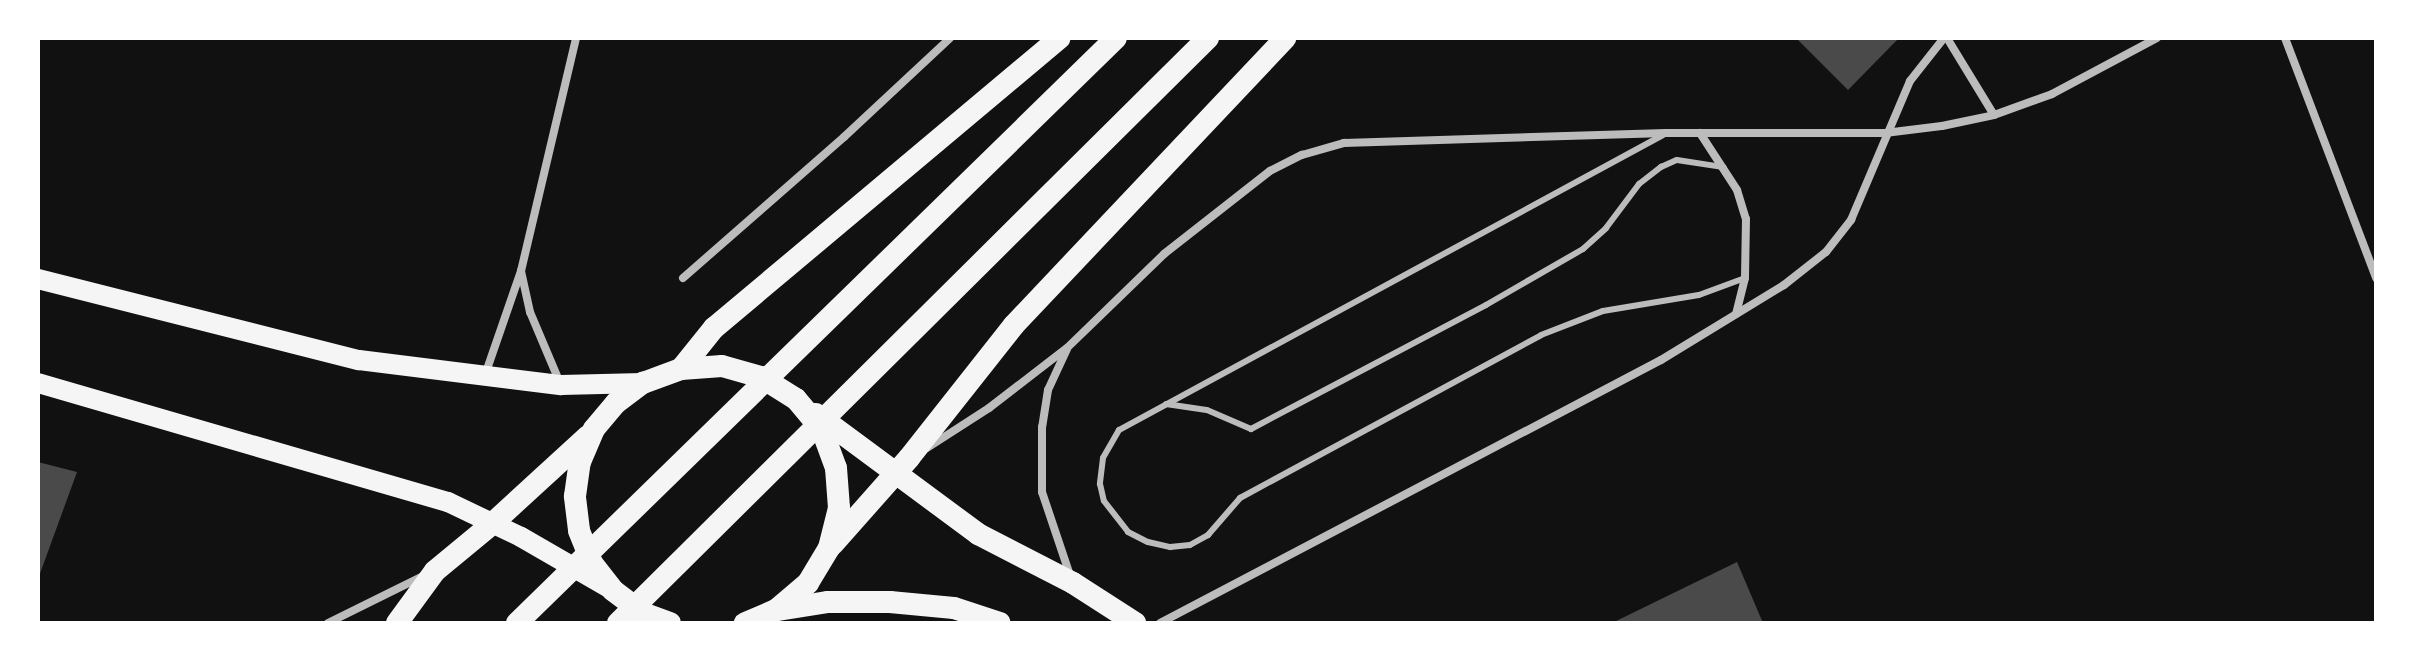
<!DOCTYPE html>
<style>
body{margin:0}
#map{position:relative;width:2414px;height:661px;overflow:hidden;background:#111;font-family:"Fira Sans",sans-serif}
div>[style]{position:absolute}
.building>*{inset:0;background:#4a4a4a}
.service>*{height:6px;margin:-3px;padding:0 3px;transform-origin:3px;border-radius:3px;background:#bcbcbc}
.minor>*{height:8px;margin:-4px;padding:0 4px;transform-origin:4px;border-radius:4px;background:#bcbcbc}
.primary>*{height:20px;margin:-10px;padding:0 10px;transform-origin:10px;border-radius:10px;background:#f5f5f5}
.trunk>*{height:22px;margin:-11px;padding:0 11px;transform-origin:11px;border-radius:11px;background:#f5f5f5}
span{translate:-50% -50%;white-space:nowrap;text-align:center;line-height:1.15;-webkit-text-stroke:6px #fff;paint-order:stroke}
.frame{position:absolute;inset:0;border:40px solid #fff;pointer-events:none}
</style>
<div id="map">
<div class="building">
<i style="clip-path:polygon(1796px 38px,1899px 38px,1848px 90px)"></i>
<i style="clip-path:polygon(38px 462px,77px 472px,38px 579px)"></i>
<i style="clip-path:polygon(1737px 562px,1763px 623px,1612px 623px)"></i>
</div>
<div class="service">
<i style="left:1663px;top:135px;width:619px;rotate:151.53deg"></i>
<i style="left:1119px;top:430px;width:32px;rotate:120deg"></i>
<i style="left:1103px;top:458px;width:26px;rotate:97deg"></i>
<i style="left:1100px;top:484px;width:17px;rotate:77deg"></i>
<i style="left:1104px;top:501px;width:39px;rotate:52deg"></i>
<i style="left:1128px;top:532px;width:22px;rotate:27deg"></i>
<i style="left:1148px;top:542px;width:23px;rotate:13deg"></i>
<i style="left:1170px;top:547px;width:20px;rotate:-6deg"></i>
<i style="left:1190px;top:545px;width:21px;rotate:-29deg"></i>
<i style="left:1208px;top:535px;width:49px;rotate:-49.1deg"></i>
<i style="left:1240px;top:498px;width:342px;rotate:-28.4deg"></i>
<i style="left:1541px;top:335px;width:66px;rotate:-21.2deg"></i>
<i style="left:1603px;top:311px;width:97px;rotate:-9.5deg"></i>
<i style="left:1699px;top:295px;width:49px;rotate:-20.3deg"></i>
<i style="left:1166px;top:404px;width:41px;rotate:8.3deg"></i>
<i style="left:1207px;top:410px;width:48px;rotate:23.4deg"></i>
<i style="left:1251px;top:429px;width:266px;rotate:-27.8deg"></i>
<i style="left:1486px;top:305px;width:112px;rotate:-30deg"></i>
<i style="left:1583px;top:249px;width:31px;rotate:-42deg"></i>
<i style="left:1606px;top:228px;width:55px;rotate:-53.1deg"></i>
<i style="left:1639px;top:184px;width:28px;rotate:-38deg"></i>
<i style="left:1661px;top:167px;width:17px;rotate:-24deg"></i>
<i style="left:1677px;top:160px;width:47px;rotate:8.7deg"></i>
</div>
<div class="minor">
<i style="left:1947px;top:38px;width:90px;rotate:58.6deg"></i>
<i style="left:2285px;top:38px;width:257px;rotate:69.2deg"></i>
<i style="left:1700px;top:133px;width:68px;rotate:57deg"></i>
<i style="left:1737px;top:190px;width:30px;rotate:73deg"></i>
<i style="left:1746px;top:219px;width:59px;rotate:91deg"></i>
<i style="left:1745px;top:278px;width:37px;rotate:104deg"></i>
<i style="left:521px;top:271px;width:42px;rotate:77.6deg"></i>
<i style="left:530px;top:312px;width:77px;rotate:67.1deg"></i>
<i style="left:683px;top:278px;width:214px;rotate:-41.2deg"></i>
<i style="left:844px;top:137px;width:145px;rotate:-43deg"></i>
<i style="left:1067px;top:349px;width:45px;rotate:114.9deg"></i>
<i style="left:1048px;top:390px;width:37px;rotate:99deg"></i>
<i style="left:1042px;top:427px;width:65px;rotate:90deg"></i>
<i style="left:1042px;top:492px;width:91px;rotate:71.4deg"></i>
<i style="left:485px;top:375px;width:110px;rotate:-70.9deg"></i>
<i style="left:521px;top:271px;width:239px;rotate:-76.7deg"></i>
<i style="left:927px;top:448px;width:74px;rotate:-32.8deg"></i>
<i style="left:989px;top:408px;width:98px;rotate:-37.6deg"></i>
<i style="left:1067px;top:348px;width:135px;rotate:-44.1deg"></i>
<i style="left:1164px;top:254px;width:135px;rotate:-38.1deg"></i>
<i style="left:1270px;top:171px;width:36px;rotate:-27deg"></i>
<i style="left:1302px;top:155px;width:44px;rotate:-15.9deg"></i>
<i style="left:1344px;top:143px;width:322px;rotate:-1.8deg"></i>
<i style="left:1666px;top:133px;width:219px"></i>
<i style="left:1885px;top:133px;width:57px;rotate:-7deg"></i>
<i style="left:1942px;top:126px;width:53px;rotate:-11.9deg"></i>
<i style="left:1994px;top:115px;width:62px;rotate:-19.9deg"></i>
<i style="left:2052px;top:94px;width:119px;rotate:-28.1deg"></i>
<i style="left:328px;top:623px;width:106px;rotate:-26.3deg"></i>
<i style="left:1160px;top:623px;width:566px;rotate:-27.7deg"></i>
<i style="left:1661px;top:360px;width:144px;rotate:-31.4deg"></i>
<i style="left:1784px;top:285px;width:53px;rotate:-38.2deg"></i>
<i style="left:1826px;top:252px;width:41px;rotate:-52deg"></i>
<i style="left:1851px;top:220px;width:151px;rotate:-67deg"></i>
<i style="left:1910px;top:81px;width:55px;rotate:-51.7deg"></i>
</div>
<div class="primary">
<i style="left:38px;top:279px;width:331px;rotate:14.2deg"></i>
<i style="left:359px;top:360px;width:204px;rotate:7.1deg"></i>
<i style="left:561px;top:385px;width:82px;rotate:-1.4deg"></i>
<i style="left:38px;top:383px;width:427px;rotate:16.2deg"></i>
<i style="left:448px;top:502px;width:81px;rotate:25.6deg"></i>
<i style="left:521px;top:537px;width:104px;rotate:30deg"></i>
</div>
<div class="trunk">
<i style="left:681px;top:369px;width:53px;rotate:-51.2deg"></i>
<i style="left:714px;top:328px;width:451px;rotate:-40deg"></i>
<i style="left:816px;top:414px;width:202px;rotate:36.5deg"></i>
<i style="left:978px;top:534px;width:107px;rotate:27.3deg"></i>
<i style="left:1073px;top:583px;width:74px;rotate:32.8deg"></i>
<i style="left:833px;top:544px;width:115px;rotate:-48.5deg"></i>
<i style="left:909px;top:458px;width:169px;rotate:-51.7deg"></i>
<i style="left:1014px;top:325px;width:395px;rotate:-46.6deg"></i>
<i style="left:778px;top:610px;width:51px;rotate:-9.1deg"></i>
<i style="left:828px;top:602px;width:62px"></i>
<i style="left:890px;top:602px;width:64px;rotate:5.4deg"></i>
<i style="left:954px;top:608px;width:48px;rotate:18.1deg"></i>
<i style="left:397px;top:623px;width:64px;rotate:-53.8deg"></i>
<i style="left:435px;top:571px;width:75px;rotate:-39.6deg"></i>
<i style="left:493px;top:523px;width:129px;rotate:-42.5deg"></i>
<i style="left:517px;top:623px;width:837px;rotate:-44.32deg"></i>
<i style="left:618px;top:623px;width:831px;rotate:-44.76deg"></i>
<i style="left:670px;top:623px;width:29px;rotate:-160deg"></i>
<i style="left:643px;top:613px;width:38px;rotate:-143deg"></i>
<i style="left:613px;top:590px;width:34px;rotate:-128deg"></i>
<i style="left:592px;top:563px;width:35px;rotate:-112deg"></i>
<i style="left:579px;top:530px;width:34px;rotate:-97deg"></i>
<i style="left:575px;top:496px;width:34px;rotate:-82deg"></i>
<i style="left:580px;top:462px;width:36px;rotate:-67deg"></i>
<i style="left:594px;top:429px;width:34px;rotate:-50deg"></i>
<i style="left:616px;top:403px;width:34px;rotate:-37deg"></i>
<i style="left:643px;top:383px;width:40px;rotate:-20.2deg"></i>
<i style="left:681px;top:369px;width:41px;rotate:-4.2deg"></i>
<i style="left:722px;top:366px;width:41px;rotate:15.8deg"></i>
<i style="left:761px;top:377px;width:41px;rotate:32.2deg"></i>
<i style="left:796px;top:399px;width:40px;rotate:50deg"></i>
<i style="left:822px;top:430px;width:40px;rotate:69.8deg"></i>
<i style="left:836px;top:468px;width:40px;rotate:85.7deg"></i>
<i style="left:839px;top:508px;width:41px;rotate:104deg"></i>
<i style="left:829px;top:548px;width:41px;rotate:121deg"></i>
<i style="left:808px;top:583px;width:42px;rotate:139.8deg"></i>
<i style="left:776px;top:610px;width:34px;rotate:157deg"></i>
</div>
<div class="frame"></div>
</div>
